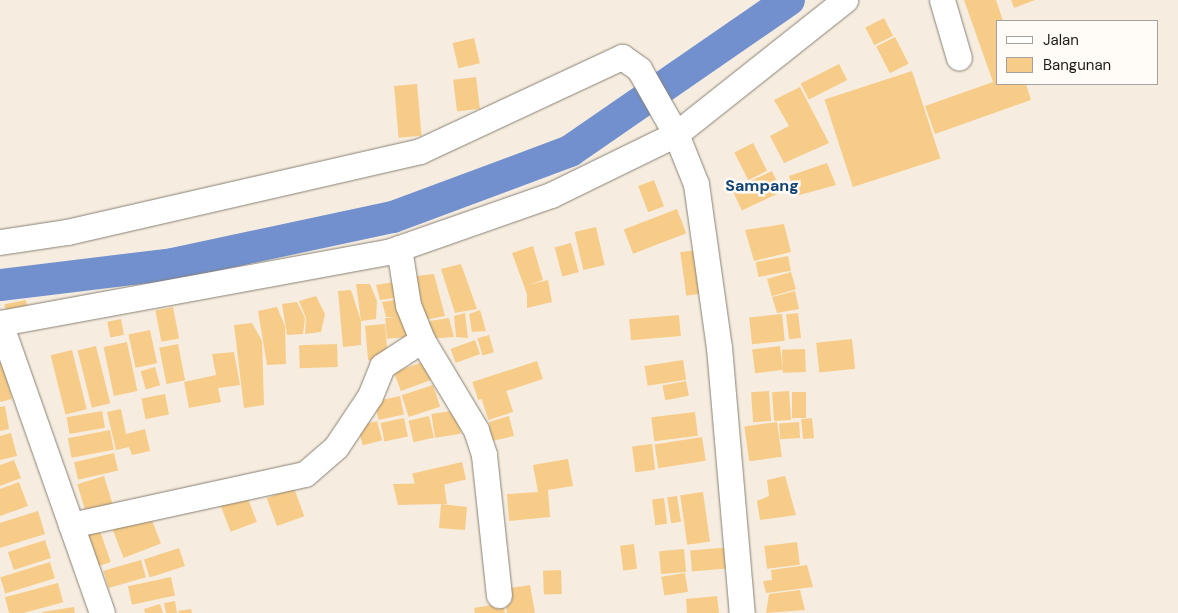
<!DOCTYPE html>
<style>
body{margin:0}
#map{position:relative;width:1178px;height:613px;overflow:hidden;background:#f6ede0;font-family:"DM Sans",sans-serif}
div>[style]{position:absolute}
.river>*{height:32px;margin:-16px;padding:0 16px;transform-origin:16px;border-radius:16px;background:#7190cd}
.building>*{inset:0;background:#f7cc88;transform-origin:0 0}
.roads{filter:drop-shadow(0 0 1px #898175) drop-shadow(0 0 1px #898175)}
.minor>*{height:25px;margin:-12.5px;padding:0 12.5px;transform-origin:12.5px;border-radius:12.5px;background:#fff}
span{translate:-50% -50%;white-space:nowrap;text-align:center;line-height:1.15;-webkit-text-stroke:5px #fffbf6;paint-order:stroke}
.quarter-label{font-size:16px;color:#104476;font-weight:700}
.legend{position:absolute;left:996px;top:20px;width:162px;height:65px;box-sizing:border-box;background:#fffbf6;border:1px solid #a5a19c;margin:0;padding:6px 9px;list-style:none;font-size:15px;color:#1e1b16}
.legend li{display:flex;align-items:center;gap:10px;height:25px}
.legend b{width:25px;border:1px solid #a5a19c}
</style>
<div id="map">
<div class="river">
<i style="left:0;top:285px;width:174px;rotate:-6.9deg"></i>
<i style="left:173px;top:264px;width:225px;rotate:-12.1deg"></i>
<i style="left:393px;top:217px;width:189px;rotate:-20.4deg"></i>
<i style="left:570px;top:151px;width:266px;rotate:-34.6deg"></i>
</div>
<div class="building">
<i style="clip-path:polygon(964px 0,996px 0,1003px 21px,997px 21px,997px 84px,1026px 84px,1031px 100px,935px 134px,925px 106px,993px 82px)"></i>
<i style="clip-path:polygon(1011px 0,1035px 0,1014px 8px)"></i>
<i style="left:884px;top:18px;width:20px;height:21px;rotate:63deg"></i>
<i style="left:895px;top:37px;width:30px;height:21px;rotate:63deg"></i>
<i style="left:474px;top:38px;width:26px;height:22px;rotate:77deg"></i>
<i style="left:839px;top:64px;width:18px;height:43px;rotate:63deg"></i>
<i style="left:912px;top:71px;width:92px;height:92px;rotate:72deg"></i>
<i style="left:476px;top:77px;width:32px;height:23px;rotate:83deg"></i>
<i style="left:417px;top:84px;width:52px;height:23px;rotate:85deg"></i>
<i style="clip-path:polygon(800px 87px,829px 143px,784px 163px,770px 136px,789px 126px,774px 100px)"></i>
<i style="left:753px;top:143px;width:31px;height:21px;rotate:63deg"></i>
<i style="clip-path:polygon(827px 163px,836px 185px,796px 196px,789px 176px)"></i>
<i style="left:772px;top:171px;width:23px;height:44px;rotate:65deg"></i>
<i style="left:654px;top:180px;width:28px;height:17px;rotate:69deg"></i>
<i style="left:677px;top:209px;width:26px;height:57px;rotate:69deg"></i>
<i style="clip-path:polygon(784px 224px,791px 252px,754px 261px,745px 230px)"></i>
<i style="left:596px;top:227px;width:39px;height:22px;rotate:77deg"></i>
<i style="left:571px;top:243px;width:30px;height:17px;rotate:75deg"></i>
<i style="clip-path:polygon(533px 246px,543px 280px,528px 285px,548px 280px,552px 302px,527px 308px,527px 294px,512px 253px)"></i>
<i style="left:703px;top:249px;width:44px;height:23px;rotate:82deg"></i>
<i style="left:788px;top:256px;width:15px;height:33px;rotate:79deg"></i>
<i style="clip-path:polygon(461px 264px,477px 309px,455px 313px,441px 269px)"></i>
<i style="left:791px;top:272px;width:18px;height:25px;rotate:74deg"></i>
<i style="clip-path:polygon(434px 274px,445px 316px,425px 320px,416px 276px)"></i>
<i style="clip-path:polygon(399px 281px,400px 297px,380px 300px,376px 285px)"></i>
<i style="clip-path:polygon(356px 284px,370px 284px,377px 301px,376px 319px,361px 321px,361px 345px,343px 347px,338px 291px,351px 290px,361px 321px)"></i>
<i style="clip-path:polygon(795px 291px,799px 309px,777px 313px,772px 297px)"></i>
<i style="clip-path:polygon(316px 296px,325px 314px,321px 332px,305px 334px,306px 318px,299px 301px)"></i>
<i style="clip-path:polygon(402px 299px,405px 317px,386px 317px,382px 302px)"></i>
<i style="left:26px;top:300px;width:15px;height:22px;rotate:79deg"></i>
<i style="clip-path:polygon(297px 302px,305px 318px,303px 334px,287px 335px,282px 304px)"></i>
<i style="left:173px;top:307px;width:32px;height:18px;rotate:79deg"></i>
<i style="clip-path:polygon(277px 307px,285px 326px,286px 364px,267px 365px,258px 311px)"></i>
<i style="clip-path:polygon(480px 310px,486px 331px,472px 332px,469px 314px)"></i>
<i style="clip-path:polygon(465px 313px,468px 338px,456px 337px,454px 316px)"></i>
<i style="left:798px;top:313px;width:25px;height:12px;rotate:83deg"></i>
<i style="left:782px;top:314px;width:27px;height:33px;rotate:84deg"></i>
<i style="left:679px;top:315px;width:21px;height:50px;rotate:85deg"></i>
<i style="left:407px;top:316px;width:21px;height:22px;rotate:85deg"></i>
<i style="clip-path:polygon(449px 318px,454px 337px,426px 339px,423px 322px)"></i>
<i style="left:121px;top:319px;width:16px;height:14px;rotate:79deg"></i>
<i style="clip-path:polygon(252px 323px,262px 341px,264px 405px,244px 408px,234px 325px)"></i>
<i style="left:385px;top:324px;width:35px;height:20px;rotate:85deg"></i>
<i style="left:150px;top:330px;width:34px;height:22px;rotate:78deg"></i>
<i style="left:489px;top:335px;width:18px;height:12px;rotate:74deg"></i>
<i style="left:852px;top:339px;width:30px;height:36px;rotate:84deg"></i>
<i style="left:475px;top:340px;width:15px;height:26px;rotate:70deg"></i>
<i style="left:127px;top:342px;width:50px;height:24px;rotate:78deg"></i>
<i style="left:178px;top:344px;width:37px;height:19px;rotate:79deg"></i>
<i style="left:337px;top:344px;width:23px;height:38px;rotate:88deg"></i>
<i style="left:96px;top:346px;width:59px;height:19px;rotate:76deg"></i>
<i style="left:780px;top:346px;width:24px;height:28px;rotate:83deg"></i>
<i style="left:805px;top:349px;width:23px;height:23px;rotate:88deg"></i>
<i style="left:72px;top:350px;width:61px;height:22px;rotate:76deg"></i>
<i style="clip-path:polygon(234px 352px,240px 385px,218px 388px,221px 402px,189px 408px,184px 382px,216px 375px,212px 354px)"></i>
<i style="clip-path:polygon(2px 360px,12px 399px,0 402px,0 361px)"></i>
<i style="left:683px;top:360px;width:20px;height:39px;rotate:81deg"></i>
<i style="left:425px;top:361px;width:20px;height:33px;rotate:70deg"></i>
<i style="left:537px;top:361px;width:19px;height:68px;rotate:72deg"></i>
<i style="left:155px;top:367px;width:19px;height:15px;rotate:74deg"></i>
<i style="left:686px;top:381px;width:15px;height:24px;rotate:79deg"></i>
<i style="left:433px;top:385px;width:23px;height:33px;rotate:72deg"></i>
<i style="left:506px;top:390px;width:23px;height:26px;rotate:72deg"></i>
<i style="left:769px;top:391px;width:30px;height:18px;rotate:86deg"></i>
<i style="left:789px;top:391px;width:29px;height:17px;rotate:86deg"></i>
<i style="left:792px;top:392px;width:14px;height:26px"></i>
<i style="left:165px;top:394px;width:21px;height:24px;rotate:79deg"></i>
<i style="left:400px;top:396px;width:19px;height:26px;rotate:78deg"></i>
<i style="clip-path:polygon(5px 406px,9px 429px,0 431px,0 407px)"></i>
<i style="clip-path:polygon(121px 409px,126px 434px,145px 429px,150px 451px,132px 455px,129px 447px,116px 450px,107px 412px)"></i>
<i style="left:457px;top:410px;width:24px;height:26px;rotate:81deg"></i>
<i style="left:102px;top:411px;width:17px;height:36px;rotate:80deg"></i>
<i style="left:695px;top:412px;width:24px;height:44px;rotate:83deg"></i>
<i style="left:429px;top:416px;width:22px;height:21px;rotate:77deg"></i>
<i style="clip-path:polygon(509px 416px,514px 436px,492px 441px,489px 422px)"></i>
<i style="left:404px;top:418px;width:19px;height:24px;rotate:78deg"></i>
<i style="left:812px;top:418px;width:20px;height:11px;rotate:84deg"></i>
<i style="left:377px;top:421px;width:20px;height:20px;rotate:75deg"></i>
<i style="left:777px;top:422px;width:35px;height:33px;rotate:82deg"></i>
<i style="left:799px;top:422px;width:16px;height:20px;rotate:86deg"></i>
<i style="left:110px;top:430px;width:20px;height:43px;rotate:79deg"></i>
<i style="clip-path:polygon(11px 433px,17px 456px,0 460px,0 436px)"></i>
<i style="left:702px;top:437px;width:24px;height:48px;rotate:81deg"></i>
<i style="left:652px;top:444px;width:26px;height:20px;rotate:83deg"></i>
<i style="left:114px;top:453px;width:18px;height:41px;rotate:77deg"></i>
<i style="clip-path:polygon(568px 459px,573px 486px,548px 490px,550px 517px,509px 521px,507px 494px,538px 492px,533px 465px)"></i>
<i style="clip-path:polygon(14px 460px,21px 478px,0 486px,0 465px)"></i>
<i style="left:462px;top:462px;width:18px;height:51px;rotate:77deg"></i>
<i style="left:104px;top:476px;width:31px;height:28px;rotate:73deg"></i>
<i style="clip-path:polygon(785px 476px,796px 515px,760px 520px,757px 501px,769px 496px,767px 480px)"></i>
<i style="clip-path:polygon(19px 482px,28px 506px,0 516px,0 489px)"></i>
<i style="clip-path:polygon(444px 483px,447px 504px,441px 504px,467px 507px,465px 530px,439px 528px,441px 504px,398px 505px,393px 484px)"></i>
<i style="left:294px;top:488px;width:30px;height:29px;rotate:70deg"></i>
<i style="left:245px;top:491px;width:33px;height:28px;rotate:69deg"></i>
<i style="left:703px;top:492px;width:50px;height:23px;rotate:82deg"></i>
<i style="left:677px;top:496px;width:26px;height:10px;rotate:81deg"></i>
<i style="left:664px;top:498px;width:26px;height:12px;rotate:83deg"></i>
<i style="left:148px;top:510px;width:36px;height:40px;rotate:69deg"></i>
<i style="clip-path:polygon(38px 511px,45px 534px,0 548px,0 523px)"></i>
<i style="left:99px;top:528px;width:36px;height:22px;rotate:71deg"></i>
<i style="left:45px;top:540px;width:19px;height:39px;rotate:72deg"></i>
<i style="left:797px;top:542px;width:23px;height:33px;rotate:83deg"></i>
<i style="left:634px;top:544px;width:25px;height:14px;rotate:83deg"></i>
<i style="left:731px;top:547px;width:21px;height:41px;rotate:85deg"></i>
<i style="left:179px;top:548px;width:19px;height:37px;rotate:72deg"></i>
<i style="left:684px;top:549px;width:23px;height:25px;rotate:85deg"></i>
<i style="left:141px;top:560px;width:18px;height:39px;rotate:74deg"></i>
<i style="left:50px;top:562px;width:17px;height:52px;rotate:73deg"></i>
<i style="clip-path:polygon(807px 565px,813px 587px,766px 593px,763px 581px,772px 580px,771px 570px)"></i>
<i style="left:561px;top:570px;width:24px;height:18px;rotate:88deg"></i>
<i style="left:685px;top:573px;width:19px;height:24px;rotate:81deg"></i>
<i style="left:171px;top:577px;width:19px;height:44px;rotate:78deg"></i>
<i style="left:58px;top:583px;width:20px;height:55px;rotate:75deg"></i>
<i style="clip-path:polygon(530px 585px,535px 613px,507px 613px,503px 589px)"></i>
<i style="clip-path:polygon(800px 590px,805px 610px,766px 613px,769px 594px)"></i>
<i style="clip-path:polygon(717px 596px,719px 613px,687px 613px,686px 599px)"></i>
<i style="clip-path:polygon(175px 601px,177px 613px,166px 613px,164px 603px)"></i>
<i style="clip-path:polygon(503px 603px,505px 613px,475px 613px,474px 608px)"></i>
<i style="clip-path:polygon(160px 604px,163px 613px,145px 613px,144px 609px)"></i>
<i style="clip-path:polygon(74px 607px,75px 613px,42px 613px,42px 612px)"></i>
<i style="clip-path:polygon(191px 609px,192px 613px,179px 613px,178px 611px)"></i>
</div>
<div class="roads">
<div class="minor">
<i style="left:942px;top:0;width:60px;rotate:73.7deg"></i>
<i style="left:0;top:242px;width:68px;rotate:-8.5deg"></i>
<i style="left:67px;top:232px;width:362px;rotate:-12.9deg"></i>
<i style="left:420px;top:151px;width:223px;rotate:-25deg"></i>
<i style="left:622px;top:57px;width:21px;rotate:35deg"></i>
<i style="left:639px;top:69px;width:75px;rotate:60.4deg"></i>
<i style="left:676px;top:134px;width:216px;rotate:-38.4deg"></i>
<i style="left:399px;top:248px;width:58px;rotate:81deg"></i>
<i style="left:408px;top:305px;width:38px;rotate:68deg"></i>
<i style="left:422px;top:340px;width:105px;rotate:59deg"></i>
<i style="left:476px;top:430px;width:26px;rotate:72deg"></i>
<i style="left:484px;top:455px;width:141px;rotate:83.9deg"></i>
<i style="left:0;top:323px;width:394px;rotate:-10.4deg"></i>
<i style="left:388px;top:252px;width:173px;rotate:-19.3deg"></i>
<i style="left:551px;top:195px;width:139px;rotate:-26deg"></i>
<i style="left:676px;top:134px;width:54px;rotate:68.2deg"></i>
<i style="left:696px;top:184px;width:165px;rotate:82deg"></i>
<i style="left:719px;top:347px;width:267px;rotate:85.1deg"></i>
<i style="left:0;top:323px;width:307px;rotate:70.6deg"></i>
<i style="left:71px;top:525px;width:239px;rotate:-12.3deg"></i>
<i style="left:305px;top:474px;width:41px;rotate:-41.1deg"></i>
<i style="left:336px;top:447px;width:61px;rotate:-56.3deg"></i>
<i style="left:370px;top:396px;width:32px;rotate:-68deg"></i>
<i style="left:382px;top:366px;width:48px;rotate:-33deg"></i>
</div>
</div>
<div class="quarter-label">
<span style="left:762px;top:186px">Sampang</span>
</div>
<ul class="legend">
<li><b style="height:6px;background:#fff"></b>Jalan</li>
<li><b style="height:14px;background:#f7cc88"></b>Bangunan</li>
</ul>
</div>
